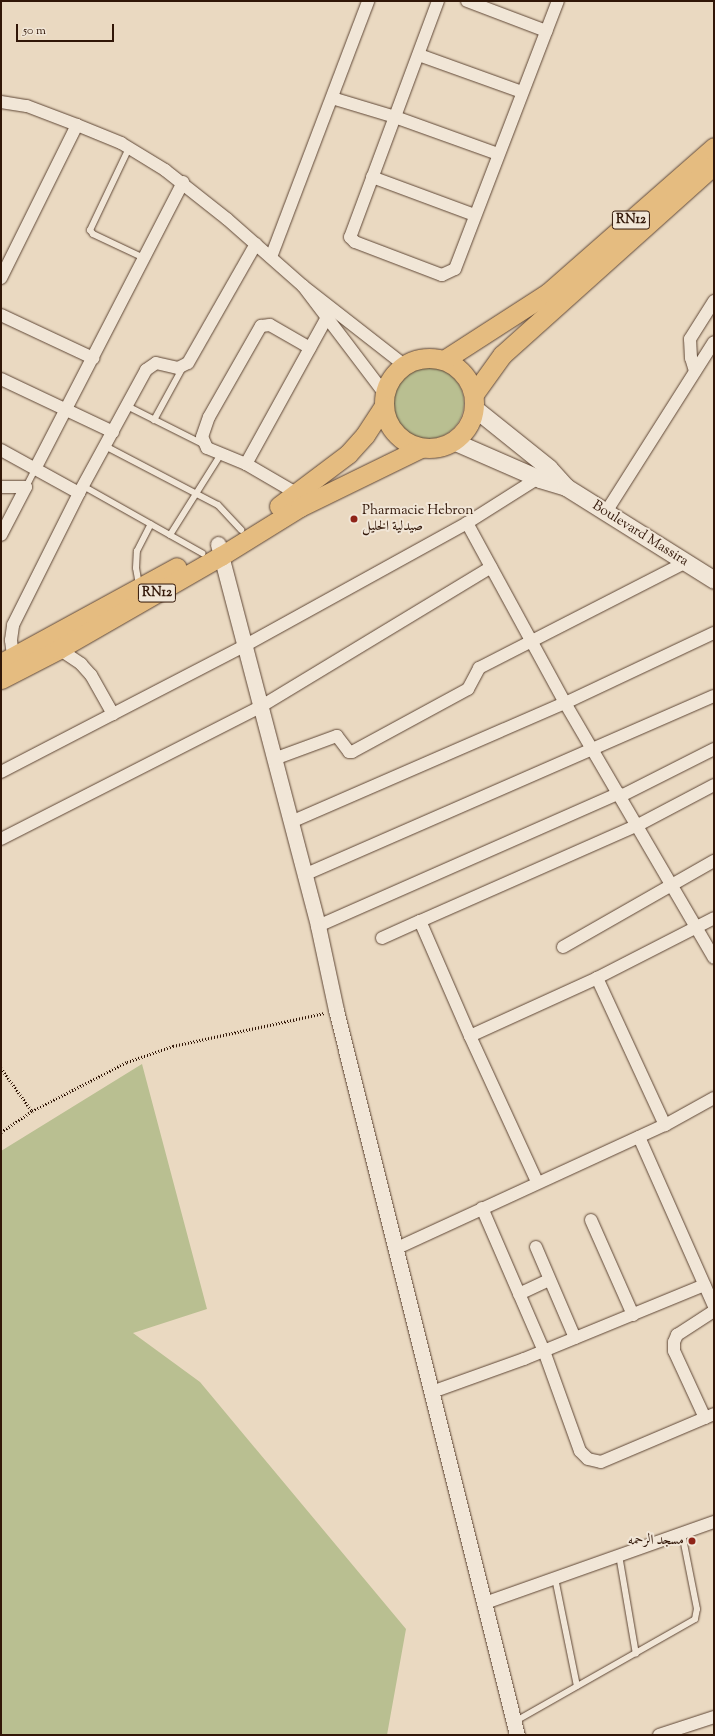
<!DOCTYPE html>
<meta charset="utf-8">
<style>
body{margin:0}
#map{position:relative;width:715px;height:1736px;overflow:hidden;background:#ead9c1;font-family:"Sorts Mill Goudy",Amiri,serif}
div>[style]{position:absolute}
.green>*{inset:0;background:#b9bf91}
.round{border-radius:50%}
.path>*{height:2.5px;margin-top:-1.25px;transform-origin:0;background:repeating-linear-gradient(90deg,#311607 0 1px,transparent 0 3px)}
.roads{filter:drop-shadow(0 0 1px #5f4736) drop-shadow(0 0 1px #5f4736)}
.service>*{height:6px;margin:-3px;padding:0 3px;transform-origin:3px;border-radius:3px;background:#f1e6d7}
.minor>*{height:12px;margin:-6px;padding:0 6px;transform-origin:6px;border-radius:6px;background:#f1e6d7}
.tertiary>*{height:15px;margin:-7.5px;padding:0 7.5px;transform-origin:7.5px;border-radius:7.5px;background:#f1e6d7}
.secondary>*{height:17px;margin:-8.5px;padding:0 8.5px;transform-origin:8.5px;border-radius:8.5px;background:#f1e6d7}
.primary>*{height:19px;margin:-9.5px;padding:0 9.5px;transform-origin:9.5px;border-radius:9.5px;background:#e5bc80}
.primary>.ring{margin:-9.5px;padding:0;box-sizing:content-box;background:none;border:19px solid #e5bc80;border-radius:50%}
.dots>*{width:11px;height:11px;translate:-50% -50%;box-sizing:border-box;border:2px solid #f1e6d7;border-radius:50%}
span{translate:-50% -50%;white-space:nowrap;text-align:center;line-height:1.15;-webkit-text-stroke:4px #f1e6d7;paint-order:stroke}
.shield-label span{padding:1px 3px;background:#f1e6d7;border:1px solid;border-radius:3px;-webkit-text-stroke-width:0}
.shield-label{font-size:13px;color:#311607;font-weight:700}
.poi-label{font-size:14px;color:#311607}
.left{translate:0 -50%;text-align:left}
.right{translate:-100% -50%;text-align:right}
.street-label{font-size:14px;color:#311607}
.frame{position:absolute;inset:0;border:2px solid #311607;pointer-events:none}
.scale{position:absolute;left:16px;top:24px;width:98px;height:18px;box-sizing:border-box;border:2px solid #311607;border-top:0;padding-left:5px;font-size:12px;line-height:14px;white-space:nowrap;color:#311607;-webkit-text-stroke:3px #f1e6d7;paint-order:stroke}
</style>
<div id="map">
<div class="green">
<i class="round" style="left:392px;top:367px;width:72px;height:72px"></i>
<i style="clip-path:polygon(142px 1064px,207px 1309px,133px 1333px,200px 1382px,406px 1629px,387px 1735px,1px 1735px,1px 1151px)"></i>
</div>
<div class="path">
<i style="left:1px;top:1068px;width:53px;rotate:54.2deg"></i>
<i style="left:1px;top:1132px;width:37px;rotate:-34deg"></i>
<i style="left:32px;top:1111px;width:107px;rotate:-27.3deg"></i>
<i style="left:127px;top:1062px;width:49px;rotate:-19.2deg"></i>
<i style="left:173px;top:1046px;width:155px;rotate:-12.3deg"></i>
</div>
<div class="roads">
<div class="service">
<i style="left:129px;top:148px;width:91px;rotate:115.4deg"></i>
<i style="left:90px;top:230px;width:5px;rotate:53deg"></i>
<i style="left:93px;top:234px;width:56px;rotate:25.2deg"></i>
<i style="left:127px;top:406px;width:85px;rotate:26.6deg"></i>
<i style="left:154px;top:420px;width:60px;rotate:-61.3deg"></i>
<i style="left:105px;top:446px;width:127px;rotate:27.6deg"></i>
<i style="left:218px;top:505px;width:34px;rotate:47deg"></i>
<i style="left:83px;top:486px;width:137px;rotate:29.4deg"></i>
<i style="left:26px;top:487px;width:20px;rotate:-63deg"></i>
<i style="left:170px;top:535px;width:96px;rotate:-57.8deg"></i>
<i style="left:139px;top:585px;width:17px;rotate:-100deg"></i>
<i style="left:136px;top:568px;width:17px;rotate:-87deg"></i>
<i style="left:137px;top:551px;width:30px;rotate:-63deg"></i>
<i style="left:619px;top:1555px;width:100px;rotate:80.3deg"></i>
<i style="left:555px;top:1578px;width:110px;rotate:78.5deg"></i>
<i style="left:514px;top:1722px;width:208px;rotate:-29.6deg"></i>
<i style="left:695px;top:1619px;width:10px;rotate:-79deg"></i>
<i style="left:697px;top:1609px;width:77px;rotate:-101.2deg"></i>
</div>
<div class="minor">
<i style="left:438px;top:1px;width:252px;rotate:110.4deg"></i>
<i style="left:350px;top:237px;width:7px;rotate:45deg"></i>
<i style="left:355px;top:242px;width:93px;rotate:20.8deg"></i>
<i style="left:442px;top:275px;width:14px;rotate:-25deg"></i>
<i style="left:455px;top:269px;width:287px;rotate:-69deg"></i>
<i style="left:467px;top:1px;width:85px;rotate:20.8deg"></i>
<i style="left:419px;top:55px;width:109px;rotate:19.8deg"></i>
<i style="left:332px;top:98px;width:66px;rotate:16.8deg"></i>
<i style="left:395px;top:117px;width:109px;rotate:19.8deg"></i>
<i style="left:1px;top:102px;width:26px;rotate:9deg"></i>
<i style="left:27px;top:106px;width:53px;rotate:20.8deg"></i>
<i style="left:77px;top:125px;width:48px;rotate:22.2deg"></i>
<i style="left:121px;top:143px;width:52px;rotate:31.5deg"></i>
<i style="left:165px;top:170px;width:79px;rotate:38.3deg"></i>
<i style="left:227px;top:219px;width:101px;rotate:41.4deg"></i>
<i style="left:372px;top:177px;width:109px;rotate:20.4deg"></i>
<i style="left:271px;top:257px;width:274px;rotate:-69.2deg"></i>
<i style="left:1px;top:278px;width:171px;rotate:-63.6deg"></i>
<i style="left:1px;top:315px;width:102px;rotate:25.1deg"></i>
<i style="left:695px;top:371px;width:14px;rotate:-107deg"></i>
<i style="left:691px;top:358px;width:19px;rotate:-93deg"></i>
<i style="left:690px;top:339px;width:45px;rotate:-57.7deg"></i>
<i style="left:1px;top:379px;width:124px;rotate:25.3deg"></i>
<i style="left:385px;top:394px;width:136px;rotate:-127.2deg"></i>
<i style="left:303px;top:286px;width:128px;rotate:38deg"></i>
<i style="left:1px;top:450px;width:89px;rotate:28.9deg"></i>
<i style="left:246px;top:464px;width:174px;rotate:-61.1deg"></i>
<i style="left:35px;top:469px;width:323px;rotate:-62.7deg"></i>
<i style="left:1px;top:487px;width:25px"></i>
<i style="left:26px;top:487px;width:54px;rotate:117.5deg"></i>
<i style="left:301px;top:496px;width:64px;rotate:-149.8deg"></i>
<i style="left:246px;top:464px;width:42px;rotate:-157.7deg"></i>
<i style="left:207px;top:448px;width:12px;rotate:-114deg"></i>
<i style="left:202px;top:437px;width:21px;rotate:-71deg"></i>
<i style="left:209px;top:417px;width:105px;rotate:-60.3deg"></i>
<i style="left:261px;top:326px;width:9px;rotate:-6deg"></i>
<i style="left:270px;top:325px;width:46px;rotate:29.9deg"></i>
<i style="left:606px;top:512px;width:201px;rotate:-57.6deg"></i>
<i style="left:467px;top:523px;width:205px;rotate:61.4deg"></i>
<i style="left:565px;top:703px;width:165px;rotate:-25.2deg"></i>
<i style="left:59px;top:649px;width:27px;rotate:34deg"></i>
<i style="left:81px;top:664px;width:15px;rotate:48deg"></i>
<i style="left:91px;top:675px;width:45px;rotate:60.6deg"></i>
<i style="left:14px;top:662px;width:22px;rotate:-98deg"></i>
<i style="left:11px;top:640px;width:15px;rotate:-82deg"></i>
<i style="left:13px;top:625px;width:148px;rotate:-63.4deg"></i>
<i style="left:79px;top:493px;width:140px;rotate:-61.4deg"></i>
<i style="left:146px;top:370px;width:12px;rotate:-35deg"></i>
<i style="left:156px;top:363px;width:23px;rotate:13deg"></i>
<i style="left:178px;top:368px;width:11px;rotate:-27deg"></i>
<i style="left:188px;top:363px;width:137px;rotate:-60.3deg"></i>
<i style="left:274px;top:759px;width:67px;rotate:-20.1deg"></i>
<i style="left:337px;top:736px;width:20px;rotate:53deg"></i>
<i style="left:349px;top:752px;width:3px"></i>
<i style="left:352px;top:752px;width:132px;rotate:-28.5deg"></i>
<i style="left:468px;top:689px;width:24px;rotate:-62deg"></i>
<i style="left:479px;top:668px;width:233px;rotate:-27.1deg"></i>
<i style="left:1px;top:772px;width:276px;rotate:-27.4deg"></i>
<i style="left:246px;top:645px;width:252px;rotate:-28.9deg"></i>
<i style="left:467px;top:523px;width:90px;rotate:-32.3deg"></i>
<i style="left:714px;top:785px;width:86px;rotate:152.2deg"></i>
<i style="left:638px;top:825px;width:238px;rotate:156.2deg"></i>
<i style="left:420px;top:921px;width:125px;rotate:66.5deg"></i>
<i style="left:470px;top:1036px;width:140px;rotate:-24.5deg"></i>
<i style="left:597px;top:978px;width:131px;rotate:-27.1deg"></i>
<i style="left:621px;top:796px;width:104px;rotate:-26.8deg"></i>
<i style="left:291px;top:822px;width:299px;rotate:-23.5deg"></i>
<i style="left:565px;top:703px;width:295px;rotate:59.7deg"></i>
<i style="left:1px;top:839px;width:291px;rotate:-27deg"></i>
<i style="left:260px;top:707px;width:270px;rotate:-31.2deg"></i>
<i style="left:304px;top:875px;width:447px;rotate:-23.6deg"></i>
<i style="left:318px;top:926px;width:329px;rotate:-23.8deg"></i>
<i style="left:382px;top:938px;width:42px;rotate:-24.1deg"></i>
<i style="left:563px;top:947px;width:174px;rotate:-29.7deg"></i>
<i style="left:597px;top:978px;width:162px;rotate:65.2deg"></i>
<i style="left:470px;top:1036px;width:161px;rotate:65.3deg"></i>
<i style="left:639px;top:1137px;width:185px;rotate:66.1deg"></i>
<i style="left:482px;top:1208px;width:156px;rotate:66.6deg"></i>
<i style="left:544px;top:1351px;width:106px;rotate:70.2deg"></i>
<i style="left:580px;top:1451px;width:11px;rotate:45deg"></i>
<i style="left:588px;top:1459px;width:13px;rotate:13deg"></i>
<i style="left:601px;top:1462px;width:123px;rotate:-23deg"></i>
<i style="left:591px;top:1220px;width:104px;rotate:66.1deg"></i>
<i style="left:536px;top:1247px;width:99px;rotate:66.8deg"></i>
<i style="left:395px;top:1249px;width:297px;rotate:-24.7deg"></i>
<i style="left:665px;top:1125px;width:56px;rotate:-28.9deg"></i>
<i style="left:519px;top:1294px;width:33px;rotate:-25deg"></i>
<i style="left:432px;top:1392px;width:98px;rotate:-19.7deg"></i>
<i style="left:524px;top:1359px;width:195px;rotate:-22.3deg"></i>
<i style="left:705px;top:1418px;width:74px;rotate:-114.8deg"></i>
<i style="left:674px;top:1351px;width:9px;rotate:-90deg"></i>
<i style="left:674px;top:1342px;width:8px;rotate:-67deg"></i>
<i style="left:677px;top:1335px;width:44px;rotate:-33deg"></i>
<i style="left:485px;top:1603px;width:243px;rotate:-19.5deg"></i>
<i style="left:659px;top:1735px;width:58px;rotate:-18.1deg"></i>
</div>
<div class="tertiary">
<i style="left:218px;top:544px;width:395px;rotate:75.3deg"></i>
<i style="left:318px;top:926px;width:86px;rotate:77.9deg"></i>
<i style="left:336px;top:1010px;width:747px;rotate:75.98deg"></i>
</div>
<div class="secondary">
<i style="left:453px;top:441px;width:95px;rotate:23.6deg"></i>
<i style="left:540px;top:479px;width:27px;rotate:17deg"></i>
<i style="left:566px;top:487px;width:25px;rotate:-132deg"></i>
<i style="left:549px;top:468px;width:96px;rotate:-141.3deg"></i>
<i style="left:566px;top:487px;width:175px;rotate:32.1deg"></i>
</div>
<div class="primary">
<i class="ring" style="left:384px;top:358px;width:71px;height:71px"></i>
<i style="left:444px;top:360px;width:124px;rotate:-32.8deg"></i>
<i style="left:548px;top:293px;width:221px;rotate:-41.3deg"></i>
<i style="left:474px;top:394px;width:48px;rotate:-54.3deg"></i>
<i style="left:502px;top:355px;width:285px;rotate:-41.9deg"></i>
<i style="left:279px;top:506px;width:86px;rotate:-37deg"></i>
<i style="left:348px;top:454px;width:25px;rotate:-48deg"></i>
<i style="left:365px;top:435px;width:35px;rotate:-57deg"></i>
<i style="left:1px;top:663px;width:200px;rotate:-28.6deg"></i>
<i style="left:1px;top:679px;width:65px;rotate:-27.3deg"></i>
<i style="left:59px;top:649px;width:187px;rotate:-29.9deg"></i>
<i style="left:221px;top:556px;width:93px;rotate:-31.8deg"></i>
<i style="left:300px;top:507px;width:135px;rotate:-26deg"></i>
</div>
</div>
<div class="dots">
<i style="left:354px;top:519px;background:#8f2418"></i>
<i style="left:692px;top:1541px;background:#8f2418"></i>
</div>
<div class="shield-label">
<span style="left:631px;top:220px">RN12</span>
<span style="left:157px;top:593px">RN12</span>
</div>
<div class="poi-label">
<span class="left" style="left:362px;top:519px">Pharmacie Hebron<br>صيدلية الخليل</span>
<span class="right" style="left:684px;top:1541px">مسجد الرحمه</span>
</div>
<div class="street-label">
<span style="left:640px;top:534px;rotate:32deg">Boulevard Massira</span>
</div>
<div class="frame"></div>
<div class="scale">50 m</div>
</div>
